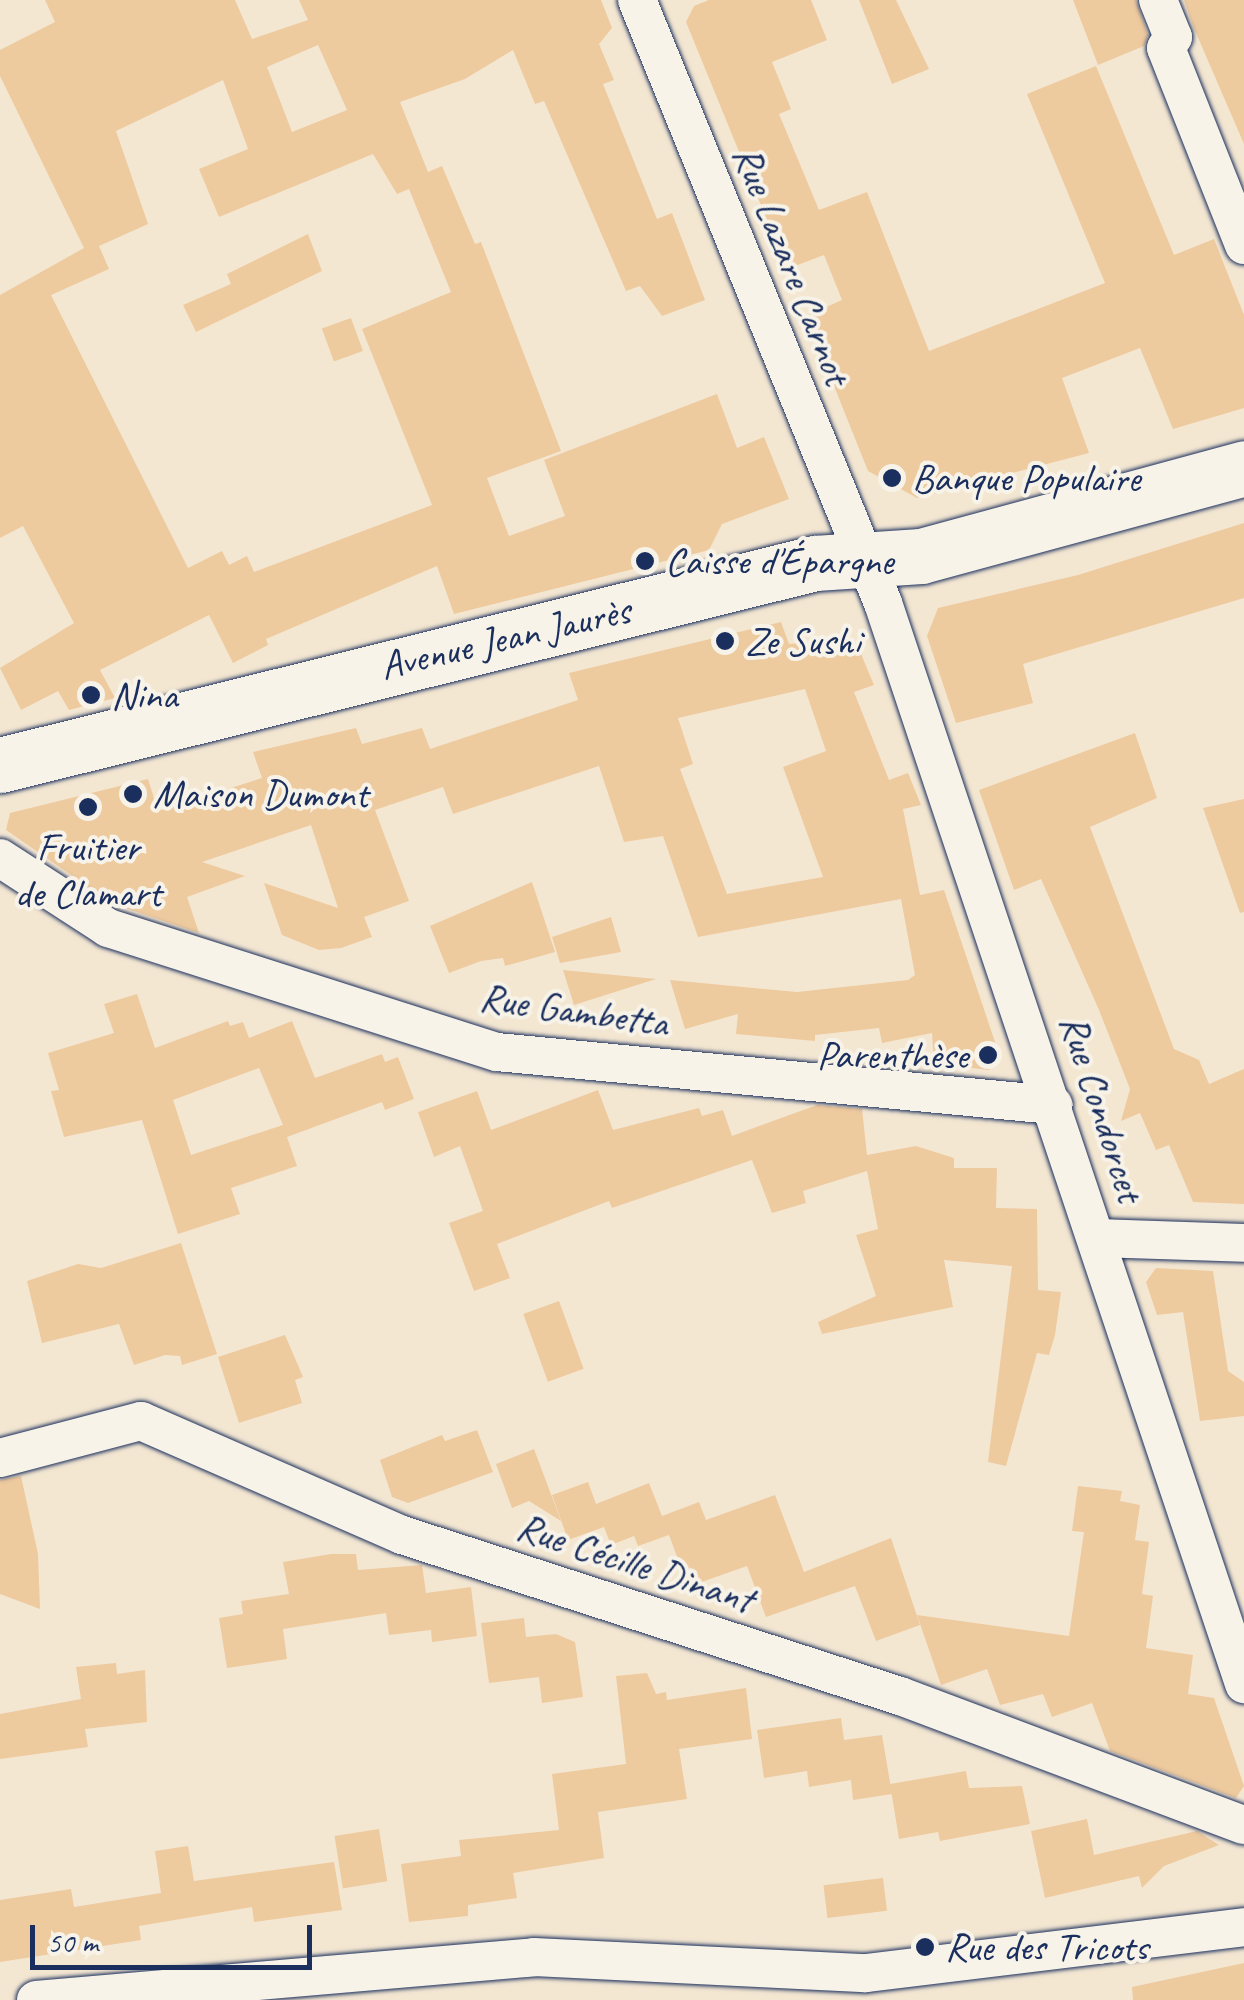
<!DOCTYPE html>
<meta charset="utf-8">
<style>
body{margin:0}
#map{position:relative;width:1244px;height:2000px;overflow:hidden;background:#f4e7d2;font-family:Caveat,sans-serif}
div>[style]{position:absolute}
.building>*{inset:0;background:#eeca9f;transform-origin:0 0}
.roads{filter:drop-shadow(0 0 2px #1b2f5e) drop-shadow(0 0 2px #1b2f5e)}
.street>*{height:38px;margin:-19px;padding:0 19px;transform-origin:19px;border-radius:19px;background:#f7f3e8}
.secondary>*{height:55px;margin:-27.5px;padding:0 27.5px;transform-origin:27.5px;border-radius:27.5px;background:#f7f3e8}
.dots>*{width:28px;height:28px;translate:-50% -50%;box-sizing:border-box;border:5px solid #f7f3e8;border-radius:50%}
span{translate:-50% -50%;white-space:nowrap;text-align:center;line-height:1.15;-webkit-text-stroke:8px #f7f3e8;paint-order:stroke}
.street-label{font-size:40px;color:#1b2f5e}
.poi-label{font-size:40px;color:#1b2f5e}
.left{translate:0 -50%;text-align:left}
.right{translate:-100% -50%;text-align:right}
.scale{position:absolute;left:30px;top:1925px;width:282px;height:45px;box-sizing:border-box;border:5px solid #1b2f5e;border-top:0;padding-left:12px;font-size:30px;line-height:35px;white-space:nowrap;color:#1b2f5e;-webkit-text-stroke:8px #f7f3e8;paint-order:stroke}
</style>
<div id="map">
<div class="building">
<i style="clip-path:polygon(evenodd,45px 0,235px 0,252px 39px,308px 20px,299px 0,601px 0,612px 28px,599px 44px,614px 80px,603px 84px,657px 219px,672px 213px,705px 300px,662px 316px,640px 286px,626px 291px,544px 101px,535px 104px,513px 50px,465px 79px,400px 102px,428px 172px,442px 166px,475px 244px,481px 242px,561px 451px,487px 478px,509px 536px,565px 516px,544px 460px,717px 394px,737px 448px,764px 437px,789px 499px,722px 524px,709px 550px,454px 614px,437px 566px,266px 639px,268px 645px,233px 663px,209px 615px,100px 670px,115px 698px,69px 710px,58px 691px,21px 710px,0 668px,74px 623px,23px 526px,0 538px,0 295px,84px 248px,0 76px,0 50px,55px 22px,45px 0,318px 45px,347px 110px,292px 132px,267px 67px,318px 45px,45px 0,223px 80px,248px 149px,199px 169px,219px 217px,373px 154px,397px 194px,409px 189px,451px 292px,362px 329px,432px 505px,254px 572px,247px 556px,229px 565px,222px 551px,188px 568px,51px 295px,109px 269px,99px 246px,148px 224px,116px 131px,223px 80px)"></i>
<i style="clip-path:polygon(709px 0,811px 0,827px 40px,772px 62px,791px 109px,779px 114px,819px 210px,867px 192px,929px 351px,1105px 283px,1027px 94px,1096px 66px,1174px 255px,1214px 239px,1244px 315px,1244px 408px,1173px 429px,1140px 348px,1062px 378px,1089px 453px,917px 498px,868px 471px,806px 316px,842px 300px,824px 255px,787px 269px,686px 22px,694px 6px)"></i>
<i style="clip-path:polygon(859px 0,896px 0,929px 69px,892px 84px)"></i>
<i style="clip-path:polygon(1073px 0,1136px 0,1148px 35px,1144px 46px,1098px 65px)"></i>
<i style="clip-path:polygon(1184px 0,1244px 0,1244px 144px,1193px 26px)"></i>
<i style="clip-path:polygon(308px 234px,322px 271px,196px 332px,183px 305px,231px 284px,227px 274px)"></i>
<i style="left:351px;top:318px;width:35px;height:31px;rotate:70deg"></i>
<i style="clip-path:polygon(1244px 523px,1244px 598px,1023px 664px,1033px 703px,956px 723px,927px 636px,938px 608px,1078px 575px)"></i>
<i style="clip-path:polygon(evenodd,781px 622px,789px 644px,821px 642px,836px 650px,856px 642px,874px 685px,854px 692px,889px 780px,908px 773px,921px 805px,903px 809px,920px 895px,944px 890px,1000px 1057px,989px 1070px,934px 1064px,932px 1033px,882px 1043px,879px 1028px,815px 1035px,815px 1041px,736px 1034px,738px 1014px,685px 1029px,670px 980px,797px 992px,908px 980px,915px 975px,901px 899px,698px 937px,663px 836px,624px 842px,599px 766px,453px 814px,443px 787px,375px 810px,409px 901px,364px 917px,372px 937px,341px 948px,319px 950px,282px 935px,264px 883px,338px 908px,311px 825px,202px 862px,245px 876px,187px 897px,199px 933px,113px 904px,6px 830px,10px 813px,148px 779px,158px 811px,262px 778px,253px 752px,356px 728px,362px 744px,422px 728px,430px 749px,578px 700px,569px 673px,781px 622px,805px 689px,826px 751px,783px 767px,823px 877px,727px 894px,680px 769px,693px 764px,678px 718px,805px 689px)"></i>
<i style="clip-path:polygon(1135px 733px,1157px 798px,1090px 827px,1174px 1049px,1199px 1060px,1209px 1084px,1244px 1069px,1244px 1204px,1193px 1202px,1169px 1145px,1156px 1150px,1140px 1113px,1121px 1121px,1130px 1089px,1099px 1010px,1041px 879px,1014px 890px,979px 790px)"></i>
<i style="clip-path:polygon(1244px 799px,1244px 912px,1240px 913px,1203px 808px)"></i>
<i style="clip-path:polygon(532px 882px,555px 952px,505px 966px,503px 958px,481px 961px,449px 973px,430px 926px)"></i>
<i style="clip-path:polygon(611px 917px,621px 952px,560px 963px,552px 937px)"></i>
<i style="clip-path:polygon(563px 970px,656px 979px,574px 1005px)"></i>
<i style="clip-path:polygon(evenodd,137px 994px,155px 1048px,228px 1021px,230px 1026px,243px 1022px,249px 1038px,292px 1021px,315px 1078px,382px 1054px,385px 1062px,398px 1057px,414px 1099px,385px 1110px,382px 1102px,287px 1137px,297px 1166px,231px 1188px,240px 1214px,178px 1234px,142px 1120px,64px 1137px,51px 1091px,59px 1090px,48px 1053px,114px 1033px,104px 1004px,137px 994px,259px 1068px,283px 1125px,191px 1155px,173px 1100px,259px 1068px)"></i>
<i style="clip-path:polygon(598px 1090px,613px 1130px,699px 1108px,702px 1116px,723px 1110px,732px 1136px,817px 1105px,862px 1109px,867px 1155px,916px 1146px,954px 1158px,954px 1168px,997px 1168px,996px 1208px,1037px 1209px,1038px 1290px,1061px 1292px,1055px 1335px,1049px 1355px,1037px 1353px,1006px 1466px,988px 1462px,1012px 1266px,944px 1260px,953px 1307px,822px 1334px,818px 1322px,876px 1296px,856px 1235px,878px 1229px,867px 1171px,803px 1191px,806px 1203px,772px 1213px,752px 1160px,612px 1208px,609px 1201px,497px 1244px,510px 1278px,474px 1291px,449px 1223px,483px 1211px,460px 1146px,434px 1157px,418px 1112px,477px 1091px,491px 1130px)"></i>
<i style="clip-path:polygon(181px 1243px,217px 1354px,182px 1365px,180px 1356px,165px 1355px,134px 1365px,119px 1324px,42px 1343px,27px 1281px,78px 1264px,101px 1268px)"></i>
<i style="clip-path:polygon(1156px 1268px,1213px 1271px,1228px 1371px,1244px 1382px,1244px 1416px,1200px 1421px,1183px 1312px,1157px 1315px,1146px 1282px)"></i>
<i style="left:559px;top:1301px;width:72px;height:38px;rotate:70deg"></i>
<i style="clip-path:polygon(285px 1335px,303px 1377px,295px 1380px,302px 1403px,239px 1423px,218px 1357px)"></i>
<i style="clip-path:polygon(477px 1430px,493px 1472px,408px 1503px,392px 1497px,380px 1460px,442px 1435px,445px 1441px)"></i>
<i style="clip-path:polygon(534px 1449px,561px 1521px,529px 1501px,512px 1508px,496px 1464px)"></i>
<i style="clip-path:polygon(21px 1476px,38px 1554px,40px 1609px,0 1594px,0 1480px)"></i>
<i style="clip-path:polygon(588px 1482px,596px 1504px,649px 1483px,662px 1516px,699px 1502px,706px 1520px,775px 1495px,804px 1572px,891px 1538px,920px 1625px,876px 1641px,855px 1586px,766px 1617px,747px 1566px,696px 1584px,686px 1581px,669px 1535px,638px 1546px,634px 1536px,611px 1545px,604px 1527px,568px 1540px,552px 1495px)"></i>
<i style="clip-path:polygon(1078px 1486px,1122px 1491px,1120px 1501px,1140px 1505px,1135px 1540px,1149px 1542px,1142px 1594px,1153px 1596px,1146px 1648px,1193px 1655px,1188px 1694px,1214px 1698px,1244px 1786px,1236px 1798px,1110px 1751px,1092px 1703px,1052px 1717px,1043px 1694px,1000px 1705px,987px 1669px,941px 1685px,917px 1615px,1069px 1636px,1084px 1532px,1072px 1531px)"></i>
<i style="clip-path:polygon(331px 1554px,356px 1554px,358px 1570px,422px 1565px,426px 1593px,471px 1587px,477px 1636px,432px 1642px,431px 1630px,389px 1635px,386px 1613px,283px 1629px,287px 1659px,227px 1668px,219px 1618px,243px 1614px,241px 1601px,289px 1594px,283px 1562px)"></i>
<i style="clip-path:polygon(524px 1618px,526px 1637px,556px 1634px,575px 1642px,583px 1697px,542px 1703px,539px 1677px,489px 1683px,481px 1623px)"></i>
<i style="clip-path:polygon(116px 1663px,117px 1674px,145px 1670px,147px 1722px,85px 1729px,88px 1747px,0 1759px,0 1714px,81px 1699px,76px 1667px)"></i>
<i style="clip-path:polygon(647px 1673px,656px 1694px,666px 1692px,667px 1700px,746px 1688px,752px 1739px,679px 1749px,687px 1799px,598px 1812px,604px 1858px,513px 1873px,517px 1898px,468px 1905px,468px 1916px,409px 1922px,401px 1864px,461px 1856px,459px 1840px,559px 1830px,552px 1774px,626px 1764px,616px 1676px)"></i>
<i style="clip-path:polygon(841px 1718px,844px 1740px,882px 1735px,892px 1794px,853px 1800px,851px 1780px,809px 1787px,807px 1771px,764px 1778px,757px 1730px)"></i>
<i style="clip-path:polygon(966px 1771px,969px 1788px,1022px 1786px,1030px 1824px,940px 1841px,938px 1832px,899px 1839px,890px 1784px)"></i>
<i style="clip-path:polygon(1087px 1819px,1094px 1855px,1197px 1831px,1219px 1845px,1164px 1866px,1142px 1888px,1139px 1876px,1045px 1898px,1031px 1831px)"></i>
<i style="left:379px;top:1829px;width:53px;height:45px;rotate:81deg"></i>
<i style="clip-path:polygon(188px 1846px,194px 1881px,334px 1862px,342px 1910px,254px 1922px,252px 1907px,139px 1926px,141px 1940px,0 1962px,0 1900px,71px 1889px,74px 1907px,161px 1893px,155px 1851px)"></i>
<i style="left:883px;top:1878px;width:33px;height:60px;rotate:83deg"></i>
<i style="clip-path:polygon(1244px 1963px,1244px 2000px,1133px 2000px,1132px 1987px)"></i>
</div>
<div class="roads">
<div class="street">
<i style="left:637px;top:0;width:651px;rotate:67.81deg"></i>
<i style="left:883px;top:603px;width:1140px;rotate:71.53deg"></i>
<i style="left:1158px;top:0;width:40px;rotate:68deg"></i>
<i style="left:1173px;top:37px;width:13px;rotate:122deg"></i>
<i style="left:1166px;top:48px;width:212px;rotate:68.4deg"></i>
<i style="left:0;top:858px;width:129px;rotate:32.9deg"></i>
<i style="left:108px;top:928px;width:408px;rotate:17.7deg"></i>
<i style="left:497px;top:1052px;width:559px;rotate:5.45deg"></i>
<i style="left:1097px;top:1238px;width:147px;rotate:1.9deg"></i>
<i style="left:0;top:1458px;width:146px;rotate:-14.7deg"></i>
<i style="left:141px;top:1421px;width:285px;rotate:23.6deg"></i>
<i style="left:402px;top:1535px;width:523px;rotate:17.92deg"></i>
<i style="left:900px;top:1696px;width:367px;rotate:20.6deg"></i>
<i style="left:36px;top:2000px;width:500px;rotate:-4.9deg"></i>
<i style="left:534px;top:1957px;width:332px;rotate:2.8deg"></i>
<i style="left:866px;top:1973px;width:381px;rotate:-6.9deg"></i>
</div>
<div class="secondary">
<i style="left:0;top:765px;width:840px;rotate:-13.92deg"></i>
<i style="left:815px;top:563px;width:106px;rotate:-3.8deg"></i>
<i style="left:921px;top:556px;width:335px;rotate:-15.2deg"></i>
</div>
</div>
<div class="dots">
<i style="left:892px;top:478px;background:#1b2f5e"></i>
<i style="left:645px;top:561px;background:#1b2f5e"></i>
<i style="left:725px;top:641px;background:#1b2f5e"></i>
<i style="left:91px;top:695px;background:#1b2f5e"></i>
<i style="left:133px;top:794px;background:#1b2f5e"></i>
<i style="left:88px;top:807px;background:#1b2f5e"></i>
<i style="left:988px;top:1055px;background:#1b2f5e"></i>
<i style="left:925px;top:1947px;background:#1b2f5e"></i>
</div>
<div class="street-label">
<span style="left:792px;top:265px;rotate:68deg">Rue Lazare Carnot</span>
<span style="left:505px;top:638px;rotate:-13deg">Avenue Jean Jaurès</span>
<span style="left:574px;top:1010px;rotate:8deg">Rue Gambetta</span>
<span style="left:1102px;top:1108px;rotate:72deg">Rue Condorcet</span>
<span style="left:635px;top:1563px;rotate:18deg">Rue Cécille Dinant</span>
</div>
<div class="poi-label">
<span class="left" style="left:912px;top:478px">Banque Populaire</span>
<span class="left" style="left:665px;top:561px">Caisse d'Épargne</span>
<span class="left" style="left:745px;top:641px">Ze Sushi</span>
<span class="left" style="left:111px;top:695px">Nina</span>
<span class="left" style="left:153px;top:794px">Maison Dumont</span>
<span style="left:88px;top:870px">Fruitier<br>de Clamart</span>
<span class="right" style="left:968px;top:1055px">Parenthèse</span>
<span class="left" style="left:945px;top:1947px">Rue des Tricots</span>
</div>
<div class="scale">50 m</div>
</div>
